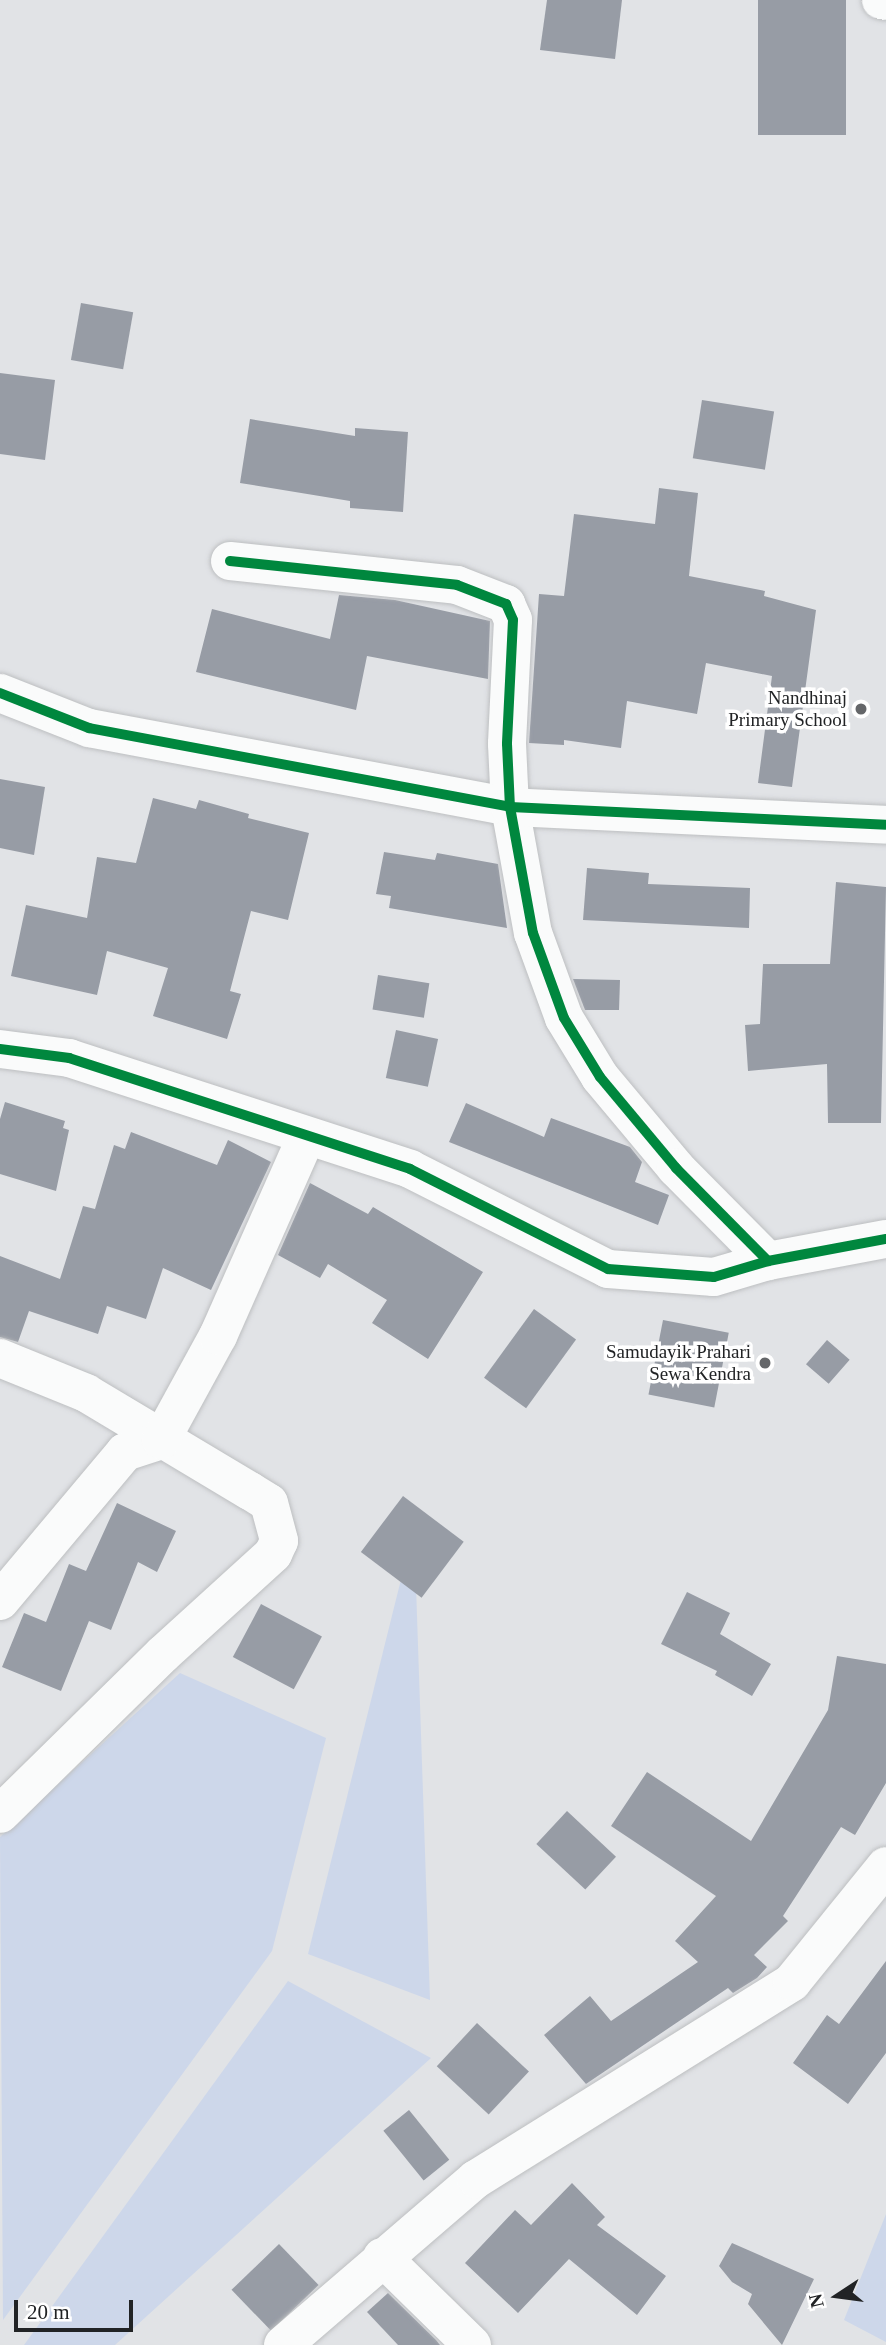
<!DOCTYPE html>
<style>
body{margin:0}
#map{position:relative;width:886px;height:2345px;overflow:hidden;background:#e1e3e6;font-family:Georgia,serif}
div>[style]{position:absolute}
.green>*{inset:0;background:#cdd7ea}
.building>*{inset:0;background:#979ca5;transform-origin:0 0}
.roads{filter:drop-shadow(0 0 2px #bdbfc1) drop-shadow(0 0 2px #bdbfc1)}
.minor>*{height:38px;margin:-19px;padding:0 19px;transform-origin:19px;border-radius:19px;background:#fafbfb}
.cycleway>*{height:10px;margin:-5px;padding:0 5px;transform-origin:5px;border-radius:5px;background:#00873e}
.dots>*{width:19px;height:19px;translate:-50% -50%;box-sizing:border-box;border:4px solid #fff;border-radius:50%}
span{translate:-50% -50%;white-space:nowrap;text-align:center;line-height:1.15;-webkit-text-stroke:7px #fff;paint-order:stroke}
.poi-label{font-size:19px;color:#212325}
.right{translate:-100% -50%;text-align:right}
.north{position:absolute;left:802px;top:2261px;width:70px;height:70px;-webkit-text-stroke:5px #fff;paint-order:stroke;rotate:257deg;font-size:19px;font-weight:700;line-height:28px;text-align:center;color:#212325}
.north::after{content:'';display:block;margin:auto;width:24px;height:32px;background:#212325;clip-path:polygon(50% 0,100% 100%,50% 72%,0 100%)}
.scale{position:absolute;left:14px;top:2300px;width:119px;height:32px;box-sizing:border-box;border:4px solid #212325;border-top:0;padding-left:9px;font-size:21px;line-height:24px;white-space:nowrap;color:#212325;-webkit-text-stroke:5px #fff;paint-order:stroke}
</style>
<div id="map">
<div class="green">
<i style="clip-path:polygon(414px 1527px,430px 2000px,308px 1954px)"></i>
<i style="clip-path:polygon(180px 1673px,326px 1738px,272px 1951px,3px 2320px,0 1837px)"></i>
<i style="clip-path:polygon(288px 1981px,431px 2058px,115px 2345px,24px 2345px)"></i>
<i style="clip-path:polygon(886px 2214px,886px 2342px,844px 2320px)"></i>
</div>
<div class="building">
<i style="clip-path:polygon(547px 0,622px 0,615px 59px,540px 50px)"></i>
<i style="left:758px;top:0;width:88px;height:135px"></i>
<i style="left:81px;top:303px;width:53px;height:58px;rotate:10deg"></i>
<i style="clip-path:polygon(0 373px,55px 380px,45px 460px,0 454px)"></i>
<i style="left:702px;top:400px;width:73px;height:59px;rotate:9deg"></i>
<i style="clip-path:polygon(250px 419px,355px 436px,355px 428px,408px 432px,403px 512px,350px 508px,350px 501px,240px 483px)"></i>
<i style="clip-path:polygon(659px 488px,698px 493px,689px 576px,765px 591px,764px 596px,816px 610px,792px 787px,758px 783px,772px 676px,706px 663px,697px 714px,627px 701px,621px 748px,564px 740px,564px 745px,529px 743px,539px 594px,564px 596px,574px 514px,655px 524px)"></i>
<i style="clip-path:polygon(339px 595px,395px 600px,490px 621px,488px 679px,367px 656px,356px 710px,196px 672px,212px 609px,330px 639px)"></i>
<i style="clip-path:polygon(0 779px,45px 787px,34px 855px,0 848px)"></i>
<i style="clip-path:polygon(153px 798px,196px 809px,199px 800px,249px 814px,248px 818px,309px 833px,288px 920px,251px 911px,230px 991px,241px 994px,227px 1039px,153px 1016px,168px 968px,107px 951px,97px 995px,11px 976px,26px 905px,87px 918px,97px 857px,136px 863px)"></i>
<i style="clip-path:polygon(384px 852px,435px 860px,437px 853px,498px 864px,507px 928px,389px 908px,391px 896px,376px 894px)"></i>
<i style="clip-path:polygon(587px 868px,649px 873px,648px 884px,750px 888px,749px 928px,583px 920px)"></i>
<i style="clip-path:polygon(836px 882px,886px 887px,881px 1123px,828px 1123px,827px 1064px,748px 1071px,745px 1025px,760px 1024px,763px 964px,830px 964px)"></i>
<i style="left:378px;top:975px;width:52px;height:35px;rotate:9deg"></i>
<i style="clip-path:polygon(573px 979px,620px 980px,619px 1010px,585px 1010px)"></i>
<i style="left:396px;top:1030px;width:43px;height:49px;rotate:12deg"></i>
<i style="clip-path:polygon(5px 1102px,65px 1121px,63px 1128px,69px 1130px,56px 1191px,0 1174px,0 1119px)"></i>
<i style="clip-path:polygon(466px 1103px,544px 1137px,551px 1118px,630px 1147px,642px 1162px,635px 1182px,669px 1195px,658px 1225px,449px 1142px)"></i>
<i style="clip-path:polygon(131px 1132px,217px 1165px,228px 1140px,271px 1162px,211px 1290px,163px 1268px,146px 1319px,107px 1306px,98px 1334px,29px 1311px,18px 1342px,0 1337px,0 1256px,60px 1279px,83px 1206px,95px 1209px,114px 1145px,125px 1149px)"></i>
<i style="clip-path:polygon(310px 1183px,368px 1214px,373px 1207px,483px 1272px,428px 1359px,372px 1323px,387px 1300px,328px 1264px,320px 1278px,278px 1255px)"></i>
<i style="left:534px;top:1309px;width:52px;height:85px;rotate:36deg"></i>
<i style="left:663px;top:1320px;width:67px;height:76px;rotate:11deg"></i>
<i style="left:827px;top:1340px;width:30px;height:32px;rotate:41deg"></i>
<i style="left:403px;top:1496px;width:76px;height:70px;rotate:37deg"></i>
<i style="clip-path:polygon(117px 1503px,176px 1531px,157px 1572px,138px 1562px,111px 1630px,89px 1621px,61px 1691px,2px 1667px,24px 1613px,46px 1622px,69px 1564px,86px 1571px)"></i>
<i style="clip-path:polygon(687px 1592px,730px 1613px,720px 1634px,771px 1664px,752px 1696px,715px 1675px,717px 1671px,661px 1644px)"></i>
<i style="left:261px;top:1604px;width:69px;height:60px;rotate:28deg"></i>
<i style="clip-path:polygon(837px 1656px,886px 1664px,886px 1783px,855px 1835px,841px 1827px,783px 1916px,788px 1921px,754px 1955px,767px 1967px,757px 1978px,733px 1993px,728px 1988px,586px 2084px,544px 2035px,590px 1996px,611px 2021px,698px 1962px,675px 1941px,716px 1896px,611px 1826px,647px 1772px,751px 1841px,828px 1710px)"></i>
<i style="left:567px;top:1811px;width:67px;height:45px;rotate:43deg"></i>
<i style="clip-path:polygon(886px 1961px,886px 2053px,848px 2104px,793px 2063px,827px 2015px,839px 2024px)"></i>
<i style="left:477px;top:2023px;width:71px;height:59px;rotate:43deg"></i>
<i style="left:409px;top:2110px;width:64px;height:33px;rotate:51deg"></i>
<i style="clip-path:polygon(572px 2183px,605px 2217px,597px 2225px,666px 2276px,637px 2315px,569px 2259px,518px 2313px,465px 2263px,515px 2210px,531px 2225px)"></i>
<i style="clip-path:polygon(732px 2243px,814px 2279px,782px 2345px,748px 2304px,752px 2294px,732px 2282px,719px 2266px)"></i>
<i style="left:279px;top:2244px;width:57px;height:66px;rotate:46deg"></i>
<i style="clip-path:polygon(388px 2293px,436px 2340px,440px 2345px,398px 2345px,367px 2312px)"></i>
</div>
<div class="roads">
<div class="minor">
<i style="left:881px;top:0;width:5px;rotate:11deg"></i>
<i style="left:230px;top:561px;width:228px;rotate:6deg"></i>
<i style="left:457px;top:585px;width:53px;rotate:21.2deg"></i>
<i style="left:506px;top:604px;width:17px;rotate:66deg"></i>
<i style="left:513px;top:620px;width:124px;rotate:92.8deg"></i>
<i style="left:507px;top:744px;width:63px;rotate:87.3deg"></i>
<i style="left:510px;top:807px;width:128px;rotate:79.7deg"></i>
<i style="left:533px;top:933px;width:90px;rotate:70deg"></i>
<i style="left:564px;top:1018px;width:69px;rotate:58.6deg"></i>
<i style="left:600px;top:1077px;width:119px;rotate:50.1deg"></i>
<i style="left:676px;top:1168px;width:131px;rotate:45.3deg"></i>
<i style="left:0;top:693px;width:96px;rotate:21.5deg"></i>
<i style="left:89px;top:728px;width:428px;rotate:10.6deg"></i>
<i style="left:510px;top:807px;width:376px;rotate:2.7deg"></i>
<i style="left:0;top:1049px;width:70px;rotate:7.4deg"></i>
<i style="left:69px;top:1058px;width:359px;rotate:18deg"></i>
<i style="left:410px;top:1169px;width:222px;rotate:26.8deg"></i>
<i style="left:608px;top:1269px;width:106px;rotate:4.3deg"></i>
<i style="left:714px;top:1277px;width:56px;rotate:-16.5deg"></i>
<i style="left:768px;top:1261px;width:120px;rotate:-10.6deg"></i>
<i style="left:0;top:1358px;width:93px;rotate:22.1deg"></i>
<i style="left:86px;top:1393px;width:191px;rotate:30.9deg"></i>
<i style="left:250px;top:1491px;width:22px;rotate:32deg"></i>
<i style="left:269px;top:1503px;width:39px;rotate:75deg"></i>
<i style="left:279px;top:1541px;width:14px;rotate:115deg"></i>
<i style="left:273px;top:1554px;width:149px;rotate:137.7deg"></i>
<i style="left:163px;top:1654px;width:228px;rotate:135.5deg"></i>
<i style="left:0;top:1601px;width:194px;rotate:-50deg"></i>
<i style="left:125px;top:1452px;width:38px;rotate:-18deg"></i>
<i style="left:161px;top:1440px;width:119px;rotate:-61.3deg"></i>
<i style="left:218px;top:1336px;width:218px;rotate:-66.1deg"></i>
<i style="left:382px;top:2257px;width:126px;rotate:44.4deg"></i>
<i style="left:283px;top:2345px;width:255px;rotate:-40.7deg"></i>
<i style="left:476px;top:2179px;width:372px;rotate:-31.9deg"></i>
<i style="left:792px;top:1982px;width:149px;rotate:-51deg"></i>
</div>
</div>
<div class="cycleway">
<i style="left:230px;top:561px;width:228px;rotate:6deg"></i>
<i style="left:457px;top:585px;width:53px;rotate:21.2deg"></i>
<i style="left:506px;top:604px;width:17px;rotate:66deg"></i>
<i style="left:513px;top:620px;width:124px;rotate:92.8deg"></i>
<i style="left:507px;top:744px;width:63px;rotate:87.3deg"></i>
<i style="left:510px;top:807px;width:128px;rotate:79.7deg"></i>
<i style="left:533px;top:933px;width:90px;rotate:70deg"></i>
<i style="left:564px;top:1018px;width:69px;rotate:58.6deg"></i>
<i style="left:600px;top:1077px;width:119px;rotate:50.1deg"></i>
<i style="left:676px;top:1168px;width:131px;rotate:45.3deg"></i>
<i style="left:0;top:693px;width:96px;rotate:21.5deg"></i>
<i style="left:89px;top:728px;width:428px;rotate:10.6deg"></i>
<i style="left:510px;top:807px;width:376px;rotate:2.7deg"></i>
<i style="left:0;top:1049px;width:70px;rotate:7.4deg"></i>
<i style="left:69px;top:1058px;width:359px;rotate:18deg"></i>
<i style="left:410px;top:1169px;width:222px;rotate:26.8deg"></i>
<i style="left:608px;top:1269px;width:106px;rotate:4.3deg"></i>
<i style="left:714px;top:1277px;width:56px;rotate:-16.5deg"></i>
<i style="left:768px;top:1261px;width:120px;rotate:-10.6deg"></i>
</div>
<div class="dots">
<i style="left:861px;top:709px;background:#646669"></i>
<i style="left:765px;top:1363px;background:#646669"></i>
</div>
<div class="poi-label">
<span class="right" style="left:847px;top:709px">Nandhinaj<br>Primary School</span>
<span class="right" style="left:751px;top:1363px">Samudayik Prahari<br>Sewa Kendra</span>
</div>
<div class="north">N</div>
<div class="scale">20 m</div>
</div>
